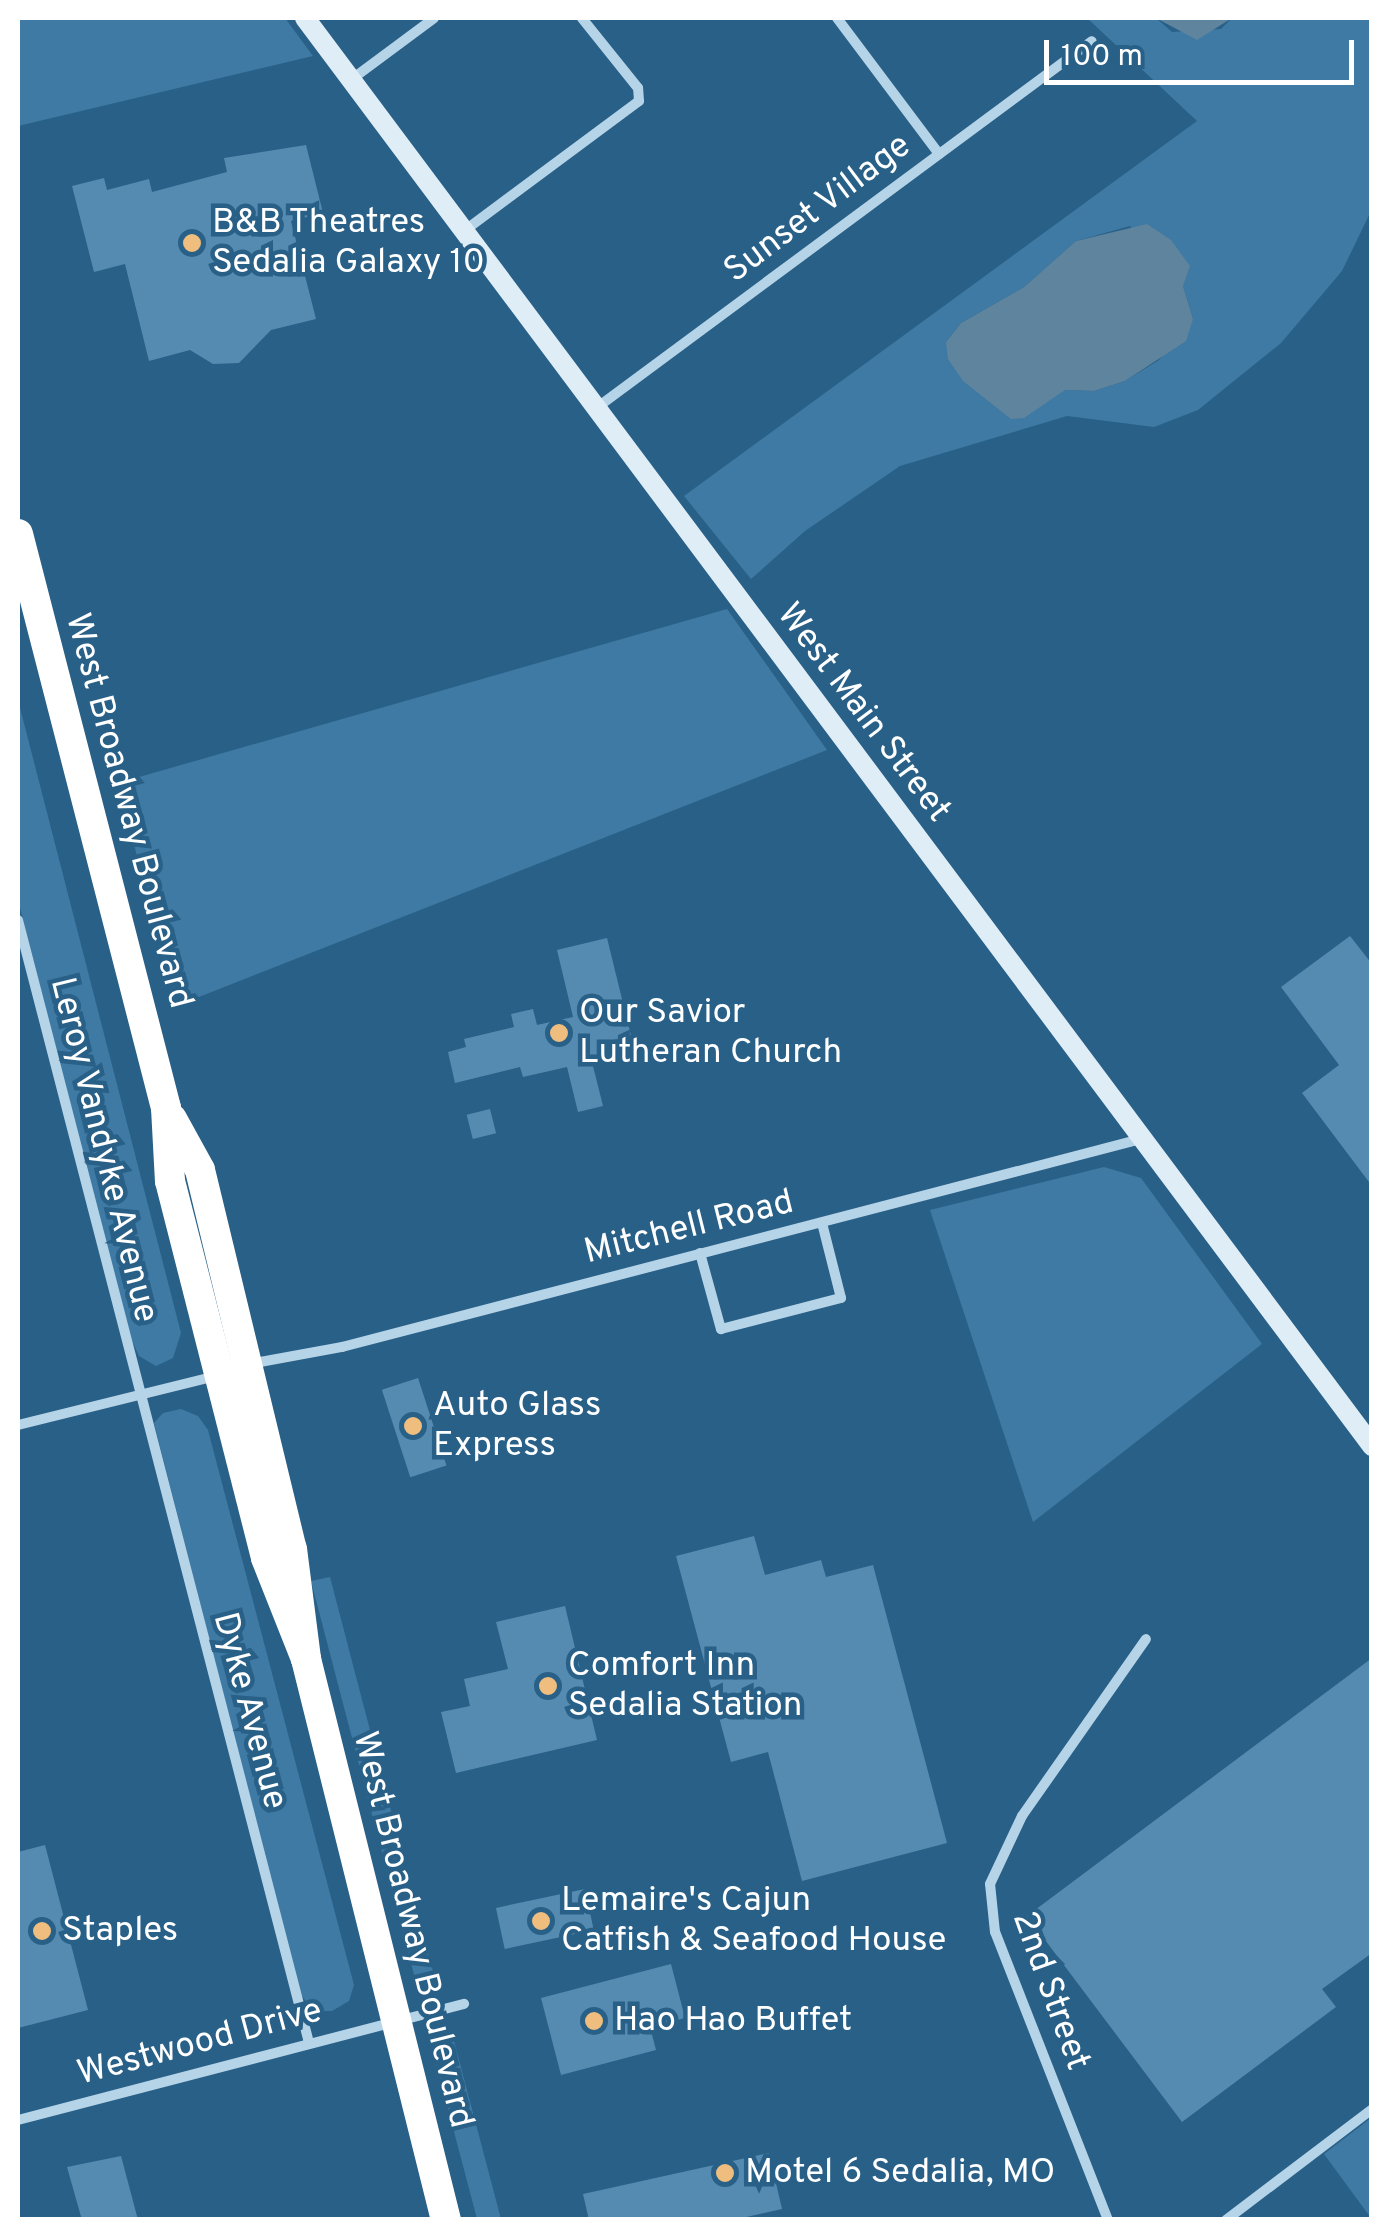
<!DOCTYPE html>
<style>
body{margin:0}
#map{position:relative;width:1389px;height:2237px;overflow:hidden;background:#296087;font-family:Overpass,sans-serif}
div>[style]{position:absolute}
.green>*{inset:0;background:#3e7aa4}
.water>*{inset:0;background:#5e849e}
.building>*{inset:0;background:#568bb1;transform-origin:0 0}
.street>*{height:10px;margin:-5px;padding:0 5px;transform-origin:5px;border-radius:5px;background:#b6d4e8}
.secondary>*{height:20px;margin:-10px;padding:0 10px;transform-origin:10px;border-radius:10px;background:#dfedf7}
.highway>*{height:30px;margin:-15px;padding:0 15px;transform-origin:15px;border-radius:15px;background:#fff}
.dots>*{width:28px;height:28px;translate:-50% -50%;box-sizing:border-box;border:5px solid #296087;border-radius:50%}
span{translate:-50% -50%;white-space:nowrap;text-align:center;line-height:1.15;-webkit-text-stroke:9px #296087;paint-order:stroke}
.street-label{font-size:35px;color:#fff}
.poi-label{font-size:35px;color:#fff}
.left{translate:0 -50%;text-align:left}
.frame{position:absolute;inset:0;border:20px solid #fff;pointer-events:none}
.scale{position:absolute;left:1044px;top:40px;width:310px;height:45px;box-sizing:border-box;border:5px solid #fff;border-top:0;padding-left:12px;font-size:30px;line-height:35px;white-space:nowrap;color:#fff;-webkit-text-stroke:8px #296087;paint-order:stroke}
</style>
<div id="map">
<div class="green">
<i style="clip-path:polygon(18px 18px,285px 18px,313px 56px,18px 126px)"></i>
<i style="clip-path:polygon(evenodd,1087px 18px,1156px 18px,1172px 32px,1221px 29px,1232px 18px,1371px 18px,1371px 211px,1342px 271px,1281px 343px,1198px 410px,1154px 427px,1067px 416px,900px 466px,805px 531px,751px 579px,684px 496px,1197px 121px,1087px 18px,1130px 226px,1183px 286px,1193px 319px,1159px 360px,1125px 381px,1094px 391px,1065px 390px,1046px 401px,946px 342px,961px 323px,1024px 287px,1076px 241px,1130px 226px)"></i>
<i style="clip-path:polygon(727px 609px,827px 750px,176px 1006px,118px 783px)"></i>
<i style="clip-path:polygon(18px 700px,181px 1333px,173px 1358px,156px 1366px,139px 1356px,130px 1336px,18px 900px)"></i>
<i style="clip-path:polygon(1104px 1167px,1141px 1178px,1262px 1344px,1033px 1522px,930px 1210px)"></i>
<i style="clip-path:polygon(181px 1409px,198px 1416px,208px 1430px,354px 1985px,349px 2001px,332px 2011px,314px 2011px,300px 1994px,154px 1423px,163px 1413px)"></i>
<i style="clip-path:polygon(330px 1577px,434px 1975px,429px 1987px,417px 1984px,413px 1971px,311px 1581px)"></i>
<i style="clip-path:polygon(446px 2034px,454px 2041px,501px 2219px,477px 2219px,432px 2048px)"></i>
<i style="clip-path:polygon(1371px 2118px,1371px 2218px,1324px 2154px)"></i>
</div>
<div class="water">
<i style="clip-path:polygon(1156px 18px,1232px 18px,1197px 40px)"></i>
<i style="clip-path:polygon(1147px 224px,1171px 240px,1190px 266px,1183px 286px,1193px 319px,1186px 341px,1125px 381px,1094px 391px,1065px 390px,1024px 418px,1011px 419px,963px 381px,948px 359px,946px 342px,961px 323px,1024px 287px,1076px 241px)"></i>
</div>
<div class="building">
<i style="clip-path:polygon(306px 145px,323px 213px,291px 221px,316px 319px,271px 330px,239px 363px,213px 364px,190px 350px,149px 361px,125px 264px,94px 272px,72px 186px,104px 178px,107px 190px,149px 179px,152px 192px,227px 172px,224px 158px)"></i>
<i style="clip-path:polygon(1350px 936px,1372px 964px,1372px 1186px,1302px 1093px,1339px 1065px,1281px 987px)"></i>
<i style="clip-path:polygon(607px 938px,636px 1056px,593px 1066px,603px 1106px,578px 1112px,567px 1067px,523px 1077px,520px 1067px,455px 1083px,448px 1052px,466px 1047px,464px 1039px,514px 1027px,511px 1014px,533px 1009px,537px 1025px,573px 1017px,557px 950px)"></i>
<i style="left:490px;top:1109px;width:25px;height:24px;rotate:76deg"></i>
<i style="left:418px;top:1378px;width:92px;height:38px;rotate:72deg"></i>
<i style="clip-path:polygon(754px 1536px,765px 1575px,821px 1560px,826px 1577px,873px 1565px,947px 1843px,802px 1881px,768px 1752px,731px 1762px,676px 1556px)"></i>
<i style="clip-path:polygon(565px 1606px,597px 1740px,456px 1773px,441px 1712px,470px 1706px,464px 1679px,508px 1669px,496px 1622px)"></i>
<i style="clip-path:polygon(1372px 1658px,1372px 1953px,1322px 1989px,1336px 2007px,1182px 2122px,1027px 1916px)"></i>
<i style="clip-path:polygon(45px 1845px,88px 2010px,18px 2028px,18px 1852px)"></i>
<i style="left:585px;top:1889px;width:42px;height:91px;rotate:78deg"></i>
<i style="clip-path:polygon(671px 1964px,685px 2018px,650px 2027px,656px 2050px,561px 2075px,541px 1998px)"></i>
<i style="clip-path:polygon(769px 2153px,782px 2209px,733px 2220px,589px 2220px,583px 2194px)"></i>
<i style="clip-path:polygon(121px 2156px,138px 2220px,82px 2220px,67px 2167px)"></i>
</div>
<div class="street">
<i style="left:837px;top:18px;width:170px;rotate:53.1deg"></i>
<i style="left:352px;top:79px;width:102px;rotate:-36.6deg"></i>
<i style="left:464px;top:231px;width:218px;rotate:-36.6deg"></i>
<i style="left:639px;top:101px;width:13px;rotate:-94deg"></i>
<i style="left:638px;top:88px;width:90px;rotate:-128.7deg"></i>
<i style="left:595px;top:409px;width:618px;rotate:-36.52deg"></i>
<i style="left:18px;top:920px;width:1160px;rotate:75.47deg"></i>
<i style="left:700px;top:1253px;width:79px;rotate:74.6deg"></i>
<i style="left:721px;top:1329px;width:124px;rotate:-14.5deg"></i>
<i style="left:841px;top:1298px;width:77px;rotate:-104.2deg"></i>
<i style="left:249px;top:1364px;width:95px;rotate:-10.4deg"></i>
<i style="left:342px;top:1347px;width:826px;rotate:-14.59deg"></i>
<i style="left:18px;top:1425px;width:204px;rotate:-13.9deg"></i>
<i style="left:18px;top:2120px;width:461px;rotate:-14.6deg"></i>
<i style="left:1108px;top:2220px;width:309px;rotate:-111.4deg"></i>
<i style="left:995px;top:1932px;width:48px;rotate:-95.9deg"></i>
<i style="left:990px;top:1884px;width:75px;rotate:-64.8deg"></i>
<i style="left:1022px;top:1816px;width:216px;rotate:-55deg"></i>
<i style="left:1226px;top:2220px;width:183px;rotate:-37.2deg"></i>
</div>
<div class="secondary">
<i style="left:305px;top:18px;width:1783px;rotate:53.23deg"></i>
</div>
<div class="highway">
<i style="left:18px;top:534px;width:593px;rotate:75.54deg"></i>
<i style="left:166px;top:1108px;width:73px;rotate:86.9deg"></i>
<i style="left:170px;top:1181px;width:389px;rotate:75.7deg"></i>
<i style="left:266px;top:1558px;width:109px;rotate:68.4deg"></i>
<i style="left:172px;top:1119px;width:58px;rotate:61.2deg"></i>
<i style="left:200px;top:1170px;width:390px;rotate:76.4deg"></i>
<i style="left:292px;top:1549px;width:111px;rotate:82.7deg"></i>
<i style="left:306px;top:1659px;width:578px;rotate:75.99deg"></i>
</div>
<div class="dots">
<i style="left:192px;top:243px;background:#efbd7d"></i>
<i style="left:559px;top:1033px;background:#efbd7d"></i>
<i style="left:413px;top:1426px;background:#efbd7d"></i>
<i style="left:548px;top:1686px;background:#efbd7d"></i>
<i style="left:541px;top:1921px;background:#efbd7d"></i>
<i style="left:42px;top:1931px;background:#efbd7d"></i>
<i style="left:594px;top:2021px;background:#efbd7d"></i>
<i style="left:725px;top:2173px;background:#efbd7d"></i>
</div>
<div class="street-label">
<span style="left:818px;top:209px;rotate:-37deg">Sunset Village</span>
<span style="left:863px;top:713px;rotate:53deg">West Main Street</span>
<span style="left:128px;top:811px;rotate:75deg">West Broadway Boulevard</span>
<span style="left:103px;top:1150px;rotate:76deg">Leroy Vandyke Avenue</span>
<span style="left:689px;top:1228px;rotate:-14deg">Mitchell Road</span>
<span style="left:249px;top:1711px;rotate:75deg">Dyke Avenue</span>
<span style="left:412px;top:1930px;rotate:76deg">West Broadway Boulevard</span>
<span style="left:1050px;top:1991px;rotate:70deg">2nd Street</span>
<span style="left:200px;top:2043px;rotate:-15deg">Westwood Drive</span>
</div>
<div class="poi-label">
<span class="left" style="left:212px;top:243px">B&amp;B Theatres<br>Sedalia Galaxy 10</span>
<span class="left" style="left:579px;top:1033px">Our Savior<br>Lutheran Church</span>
<span class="left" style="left:433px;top:1426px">Auto Glass<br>Express</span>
<span class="left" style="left:568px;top:1686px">Comfort Inn<br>Sedalia Station</span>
<span class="left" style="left:561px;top:1921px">Lemaire's Cajun<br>Catfish &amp; Seafood House</span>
<span class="left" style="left:62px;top:1931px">Staples</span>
<span class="left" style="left:614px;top:2021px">Hao Hao Buffet</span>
<span class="left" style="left:745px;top:2173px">Motel 6 Sedalia, MO</span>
</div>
<div class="frame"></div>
<div class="scale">100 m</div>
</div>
